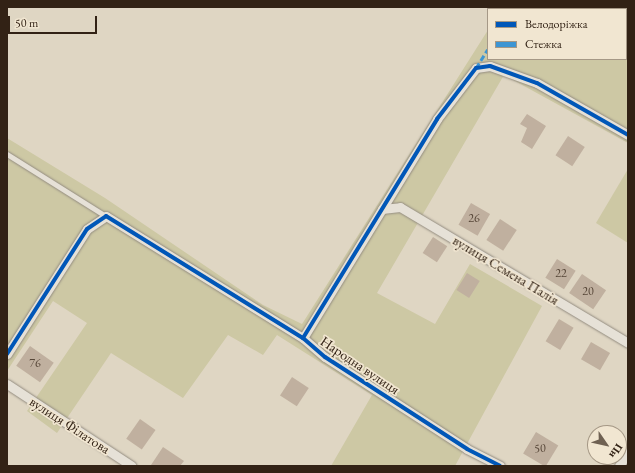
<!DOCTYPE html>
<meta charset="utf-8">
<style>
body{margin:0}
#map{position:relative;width:635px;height:473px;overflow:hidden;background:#dfd6c3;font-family:"EB Garamond",serif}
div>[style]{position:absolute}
.green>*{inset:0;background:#cdc8a4}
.building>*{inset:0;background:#c0b09f;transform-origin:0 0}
.roads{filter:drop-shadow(0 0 1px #938c80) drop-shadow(0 0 1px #938c80)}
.lane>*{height:4.5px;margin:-2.25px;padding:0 2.25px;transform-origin:2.25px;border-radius:2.25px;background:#e6e1d7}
.street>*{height:9px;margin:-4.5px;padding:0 4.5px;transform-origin:4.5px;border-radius:4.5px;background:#e6e1d7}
.quiet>*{height:3px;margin-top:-1.5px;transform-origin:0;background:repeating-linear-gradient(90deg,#3d95d3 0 6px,transparent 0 9px)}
.cycleway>*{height:4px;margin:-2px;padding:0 2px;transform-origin:2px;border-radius:2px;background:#0057b8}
span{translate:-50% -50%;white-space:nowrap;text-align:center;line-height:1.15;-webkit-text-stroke:3.5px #f1e6d1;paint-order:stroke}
.number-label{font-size:12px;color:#564638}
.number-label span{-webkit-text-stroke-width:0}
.street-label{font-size:14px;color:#322215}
.frame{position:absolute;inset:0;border:8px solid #322215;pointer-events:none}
.legend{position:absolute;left:487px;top:8px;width:140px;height:52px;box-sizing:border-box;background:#f1e6d1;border:1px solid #a59886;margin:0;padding:5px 7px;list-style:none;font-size:12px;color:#322215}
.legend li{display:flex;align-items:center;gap:8px;height:20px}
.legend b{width:20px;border:1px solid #a59886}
.north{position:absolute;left:587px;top:425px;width:40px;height:40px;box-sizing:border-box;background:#f1e6d1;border:1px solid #a59886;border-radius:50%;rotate:124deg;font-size:11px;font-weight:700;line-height:16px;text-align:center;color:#322215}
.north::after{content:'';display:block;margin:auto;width:14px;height:18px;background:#6f6152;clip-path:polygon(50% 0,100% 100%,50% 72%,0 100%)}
.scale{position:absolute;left:8px;top:16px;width:89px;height:18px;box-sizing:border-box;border:2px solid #322215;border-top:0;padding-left:5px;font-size:12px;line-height:14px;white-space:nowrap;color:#322215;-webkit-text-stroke:3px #f1e6d1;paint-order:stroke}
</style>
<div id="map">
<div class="green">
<i style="clip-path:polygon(502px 7px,628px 7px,628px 143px,504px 75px,377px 293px,435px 324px,470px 264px,542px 306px,455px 466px,331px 466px,372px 395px,277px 335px,263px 355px,228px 335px,183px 398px,111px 353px,57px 433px,27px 411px,87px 323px,53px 301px,7px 371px,7px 138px,105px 198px,263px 305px,302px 324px,488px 30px,488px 59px,626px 59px,626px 9px)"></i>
<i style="clip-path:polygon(628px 169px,628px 243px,596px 223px)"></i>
</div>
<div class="building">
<i style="clip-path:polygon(527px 114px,546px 126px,532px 149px,521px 142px,527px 128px,520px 124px)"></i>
<i style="left:568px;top:136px;width:20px;height:23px;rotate:33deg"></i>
<i style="left:471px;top:203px;width:22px;height:25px;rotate:30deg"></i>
<i style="left:500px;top:219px;width:20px;height:25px;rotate:33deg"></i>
<i style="left:433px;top:237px;width:17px;height:19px;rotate:33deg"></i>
<i style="left:557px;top:259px;width:22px;height:22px;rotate:32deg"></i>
<i style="left:467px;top:273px;width:15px;height:20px;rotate:32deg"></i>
<i style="left:582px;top:274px;width:29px;height:23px;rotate:34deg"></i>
<i style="left:559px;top:319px;width:17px;height:26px;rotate:31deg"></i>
<i style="left:591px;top:342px;width:22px;height:20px;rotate:30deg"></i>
<i style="left:30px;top:346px;width:29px;height:24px;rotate:35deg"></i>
<i style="left:292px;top:377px;width:20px;height:22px;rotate:33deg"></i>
<i style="left:140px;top:419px;width:19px;height:24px;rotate:35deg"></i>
<i style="left:536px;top:432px;width:26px;height:25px;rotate:31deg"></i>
<i style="clip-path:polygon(163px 447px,184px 461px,180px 466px,151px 465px)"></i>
</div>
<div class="roads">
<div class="lane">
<i style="left:7px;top:154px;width:117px;rotate:32.1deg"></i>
</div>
<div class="street">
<i style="left:382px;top:209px;width:18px;rotate:-6deg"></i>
<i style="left:400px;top:207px;width:265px;rotate:30.8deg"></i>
<i style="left:303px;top:338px;width:257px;rotate:-58.5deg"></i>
<i style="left:437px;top:119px;width:64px;rotate:-52.6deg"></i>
<i style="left:476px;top:68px;width:14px;rotate:-8deg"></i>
<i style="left:490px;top:66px;width:50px;rotate:19.9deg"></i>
<i style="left:537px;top:83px;width:105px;rotate:29.7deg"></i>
<i style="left:7px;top:354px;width:148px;rotate:-57.4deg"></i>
<i style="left:87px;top:229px;width:23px;rotate:-34deg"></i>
<i style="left:106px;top:216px;width:232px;rotate:31.8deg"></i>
<i style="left:303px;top:338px;width:29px;rotate:41deg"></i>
<i style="left:325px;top:357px;width:169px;rotate:32.9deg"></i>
<i style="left:467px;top:449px;width:37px;rotate:27deg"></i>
<i style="left:7px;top:384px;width:149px;rotate:33.3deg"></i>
<i style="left:619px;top:466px;width:17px;rotate:-57deg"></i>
</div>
</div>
<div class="quiet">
<i style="left:512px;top:9px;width:3px;rotate:-45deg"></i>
<i style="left:476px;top:68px;width:22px;rotate:-58deg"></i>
</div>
<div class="cycleway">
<i style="left:303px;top:338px;width:257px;rotate:-58.5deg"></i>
<i style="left:437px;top:119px;width:64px;rotate:-52.6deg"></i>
<i style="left:476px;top:68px;width:14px;rotate:-8deg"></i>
<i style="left:490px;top:66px;width:50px;rotate:19.9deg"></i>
<i style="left:537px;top:83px;width:105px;rotate:29.7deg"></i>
<i style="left:7px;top:354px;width:148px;rotate:-57.4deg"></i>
<i style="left:87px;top:229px;width:23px;rotate:-34deg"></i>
<i style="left:106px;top:216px;width:232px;rotate:31.8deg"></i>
<i style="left:303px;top:338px;width:29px;rotate:41deg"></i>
<i style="left:325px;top:357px;width:169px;rotate:32.9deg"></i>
<i style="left:467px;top:449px;width:37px;rotate:27deg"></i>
</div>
<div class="number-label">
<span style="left:474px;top:219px">26</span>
<span style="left:561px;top:274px">22</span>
<span style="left:588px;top:292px">20</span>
<span style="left:35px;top:364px">76</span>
<span style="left:540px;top:449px">50</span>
</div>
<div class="street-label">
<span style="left:506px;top:270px;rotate:31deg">вулиця Семена Палія</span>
<span style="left:360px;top:365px;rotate:34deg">Народна вулиця</span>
<span style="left:70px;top:425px;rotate:33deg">вулиця Філатова</span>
</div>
<div class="frame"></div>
<ul class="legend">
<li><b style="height:5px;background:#0057b8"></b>Велодоріжка</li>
<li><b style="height:5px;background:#3d95d3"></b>Стежка</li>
</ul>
<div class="north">Пн</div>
<div class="scale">50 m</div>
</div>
